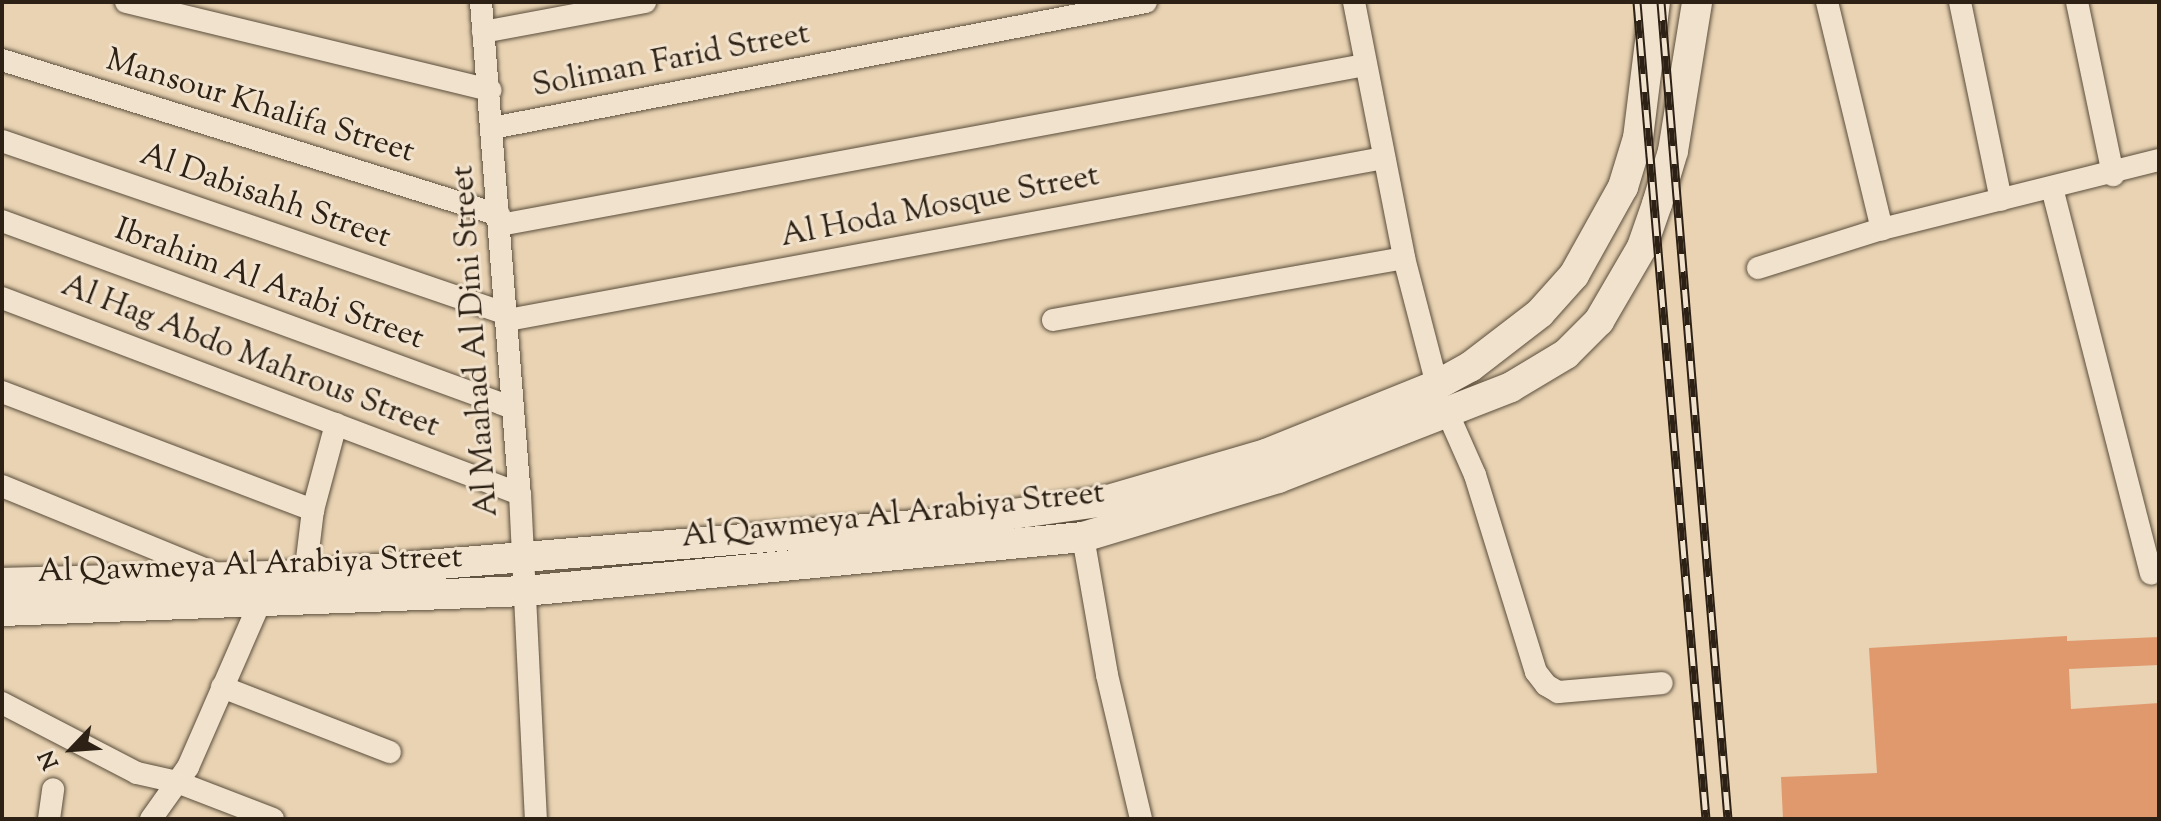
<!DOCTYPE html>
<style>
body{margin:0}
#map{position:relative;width:2161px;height:821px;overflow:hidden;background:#e9d3b3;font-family:"Sorts Mill Goudy",serif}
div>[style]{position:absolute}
.building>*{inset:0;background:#e0996d}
.roads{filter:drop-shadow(0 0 2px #5b4e3c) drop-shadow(0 0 2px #5b4e3c)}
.street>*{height:22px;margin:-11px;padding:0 11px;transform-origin:11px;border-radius:11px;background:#f1e2ce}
.secondary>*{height:30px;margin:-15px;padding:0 15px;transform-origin:15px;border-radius:15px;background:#f1e2ce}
.rail>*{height:9px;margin-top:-4.5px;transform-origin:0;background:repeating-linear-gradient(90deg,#f1e2ce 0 18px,#2c2114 0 36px);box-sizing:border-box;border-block:2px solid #2c2114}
span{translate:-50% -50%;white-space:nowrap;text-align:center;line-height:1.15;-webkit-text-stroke:6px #f1e2ce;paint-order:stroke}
.street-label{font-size:32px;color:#2c2114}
.frame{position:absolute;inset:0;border:4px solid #2c2114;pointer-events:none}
.north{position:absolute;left:32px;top:709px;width:80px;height:80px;-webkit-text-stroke:6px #f1e2ce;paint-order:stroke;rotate:245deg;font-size:22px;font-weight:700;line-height:32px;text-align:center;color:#2c2114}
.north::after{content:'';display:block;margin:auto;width:28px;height:36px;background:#2c2114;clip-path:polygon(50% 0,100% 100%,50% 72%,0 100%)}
</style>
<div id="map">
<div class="building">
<i style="clip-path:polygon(2067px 636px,2067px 641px,2159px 637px,2159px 665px,2069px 669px,2071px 709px,2159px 703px,2159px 819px,1783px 819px,1781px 777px,1877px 773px,1869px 648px)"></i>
</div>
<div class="roads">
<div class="street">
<i style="left:126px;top:2px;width:375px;rotate:13.6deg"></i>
<i style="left:481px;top:2px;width:494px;rotate:85.5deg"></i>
<i style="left:520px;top:494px;width:325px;rotate:87.2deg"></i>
<i style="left:1354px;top:2px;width:261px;rotate:78.9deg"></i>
<i style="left:1404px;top:258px;width:131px;rotate:75.4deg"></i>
<i style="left:1827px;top:2px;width:234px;rotate:76.4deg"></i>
<i style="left:1960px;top:2px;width:202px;rotate:78.3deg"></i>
<i style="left:2077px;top:2px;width:177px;rotate:78.2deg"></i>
<i style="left:483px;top:32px;width:165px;rotate:-10.5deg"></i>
<i style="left:2px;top:60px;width:521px;rotate:17.32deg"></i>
<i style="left:492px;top:128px;width:666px;rotate:-10.91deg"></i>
<i style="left:2px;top:141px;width:534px;rotate:18.91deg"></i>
<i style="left:2052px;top:188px;width:398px;rotate:75.6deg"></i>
<i style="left:2px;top:221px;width:544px;rotate:20.1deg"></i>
<i style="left:500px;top:225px;width:880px;rotate:-10.48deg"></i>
<i style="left:1758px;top:268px;width:130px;rotate:-17.5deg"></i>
<i style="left:1882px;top:229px;width:285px;rotate:-14deg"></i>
<i style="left:2px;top:298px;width:554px;rotate:20.73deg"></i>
<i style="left:508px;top:320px;width:891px;rotate:-10.48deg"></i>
<i style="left:1053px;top:320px;width:356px;rotate:-10deg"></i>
<i style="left:2px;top:392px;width:333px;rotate:20.8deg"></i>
<i style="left:313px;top:510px;width:65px;rotate:97deg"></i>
<i style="left:1448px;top:414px;width:67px;rotate:66.1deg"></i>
<i style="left:1475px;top:475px;width:206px;rotate:72.8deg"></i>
<i style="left:1536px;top:672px;width:16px;rotate:52deg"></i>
<i style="left:1546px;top:685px;width:14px;rotate:30deg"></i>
<i style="left:1558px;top:692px;width:104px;rotate:-4.9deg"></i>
<i style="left:2px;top:486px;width:235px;rotate:22.3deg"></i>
<i style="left:313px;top:510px;width:89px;rotate:-75deg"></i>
<i style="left:1083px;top:537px;width:140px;rotate:80.1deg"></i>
<i style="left:1107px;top:675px;width:148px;rotate:76.7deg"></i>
<i style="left:222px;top:687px;width:180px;rotate:21.2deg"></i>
<i style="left:2px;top:703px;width:152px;rotate:27.4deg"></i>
<i style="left:137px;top:773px;width:41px;rotate:12.7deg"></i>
<i style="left:177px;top:782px;width:103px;rotate:21.1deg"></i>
<i style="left:49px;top:819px;width:30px;rotate:-82deg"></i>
<i style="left:151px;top:819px;width:64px;rotate:-54.6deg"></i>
<i style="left:188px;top:767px;width:192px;rotate:-66.4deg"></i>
</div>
<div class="secondary">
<i style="left:2px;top:583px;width:303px;rotate:-1.5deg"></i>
<i style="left:305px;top:575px;width:660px;rotate:-4.69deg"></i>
<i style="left:963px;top:521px;width:143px;rotate:-8deg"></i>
<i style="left:1105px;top:501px;width:168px;rotate:-16.3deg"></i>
<i style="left:1266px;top:454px;width:184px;rotate:-22deg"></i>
<i style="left:1437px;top:385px;width:38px;rotate:-29deg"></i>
<i style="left:1470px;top:367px;width:88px;rotate:-37.6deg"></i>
<i style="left:1540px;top:313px;width:51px;rotate:-48.2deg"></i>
<i style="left:1574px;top:275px;width:101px;rotate:-60.9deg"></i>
<i style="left:1623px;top:187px;width:51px;rotate:-73deg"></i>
<i style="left:1638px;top:138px;width:137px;rotate:-82.9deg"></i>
<i style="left:2px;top:611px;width:523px;rotate:-2.19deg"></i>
<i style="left:525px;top:591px;width:561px;rotate:-5.53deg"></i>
<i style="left:1083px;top:537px;width:204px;rotate:-16.8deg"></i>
<i style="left:1278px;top:478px;width:250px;rotate:-21.3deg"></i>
<i style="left:1511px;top:387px;width:64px;rotate:-31deg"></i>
<i style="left:1566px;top:354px;width:47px;rotate:-45deg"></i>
<i style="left:1599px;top:321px;width:86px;rotate:-59.8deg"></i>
<i style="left:1642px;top:247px;width:46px;rotate:-70.8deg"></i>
<i style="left:1657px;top:204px;width:55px;rotate:-73.2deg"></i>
<i style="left:1673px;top:151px;width:151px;rotate:-80.8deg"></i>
</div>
</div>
<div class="rail">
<i style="left:1637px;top:2px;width:820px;rotate:85.17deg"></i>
<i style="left:1661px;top:2px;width:820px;rotate:85.31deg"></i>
</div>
<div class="street-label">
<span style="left:671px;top:61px;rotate:-11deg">Soliman Farid Street</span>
<span style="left:260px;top:107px;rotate:17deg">Mansour Khalifa Street</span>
<span style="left:265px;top:197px;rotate:19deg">Al Dabisahh Street</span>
<span style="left:940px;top:207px;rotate:-11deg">Al Hoda Mosque Street</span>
<span style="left:269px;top:285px;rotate:20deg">Ibrahim Al Arabi Street</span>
<span style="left:476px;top:341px;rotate:-94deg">Al Maahad Al Dini Street</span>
<span style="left:250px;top:357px;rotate:21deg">Al Hag Abdo Mahrous Street</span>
<span style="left:893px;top:516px;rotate:-6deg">Al Qawmeya Al Arabiya Street</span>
<span style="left:250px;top:566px;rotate:-2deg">Al Qawmeya Al Arabiya Street</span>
</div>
<div class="frame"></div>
<div class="north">N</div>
</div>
